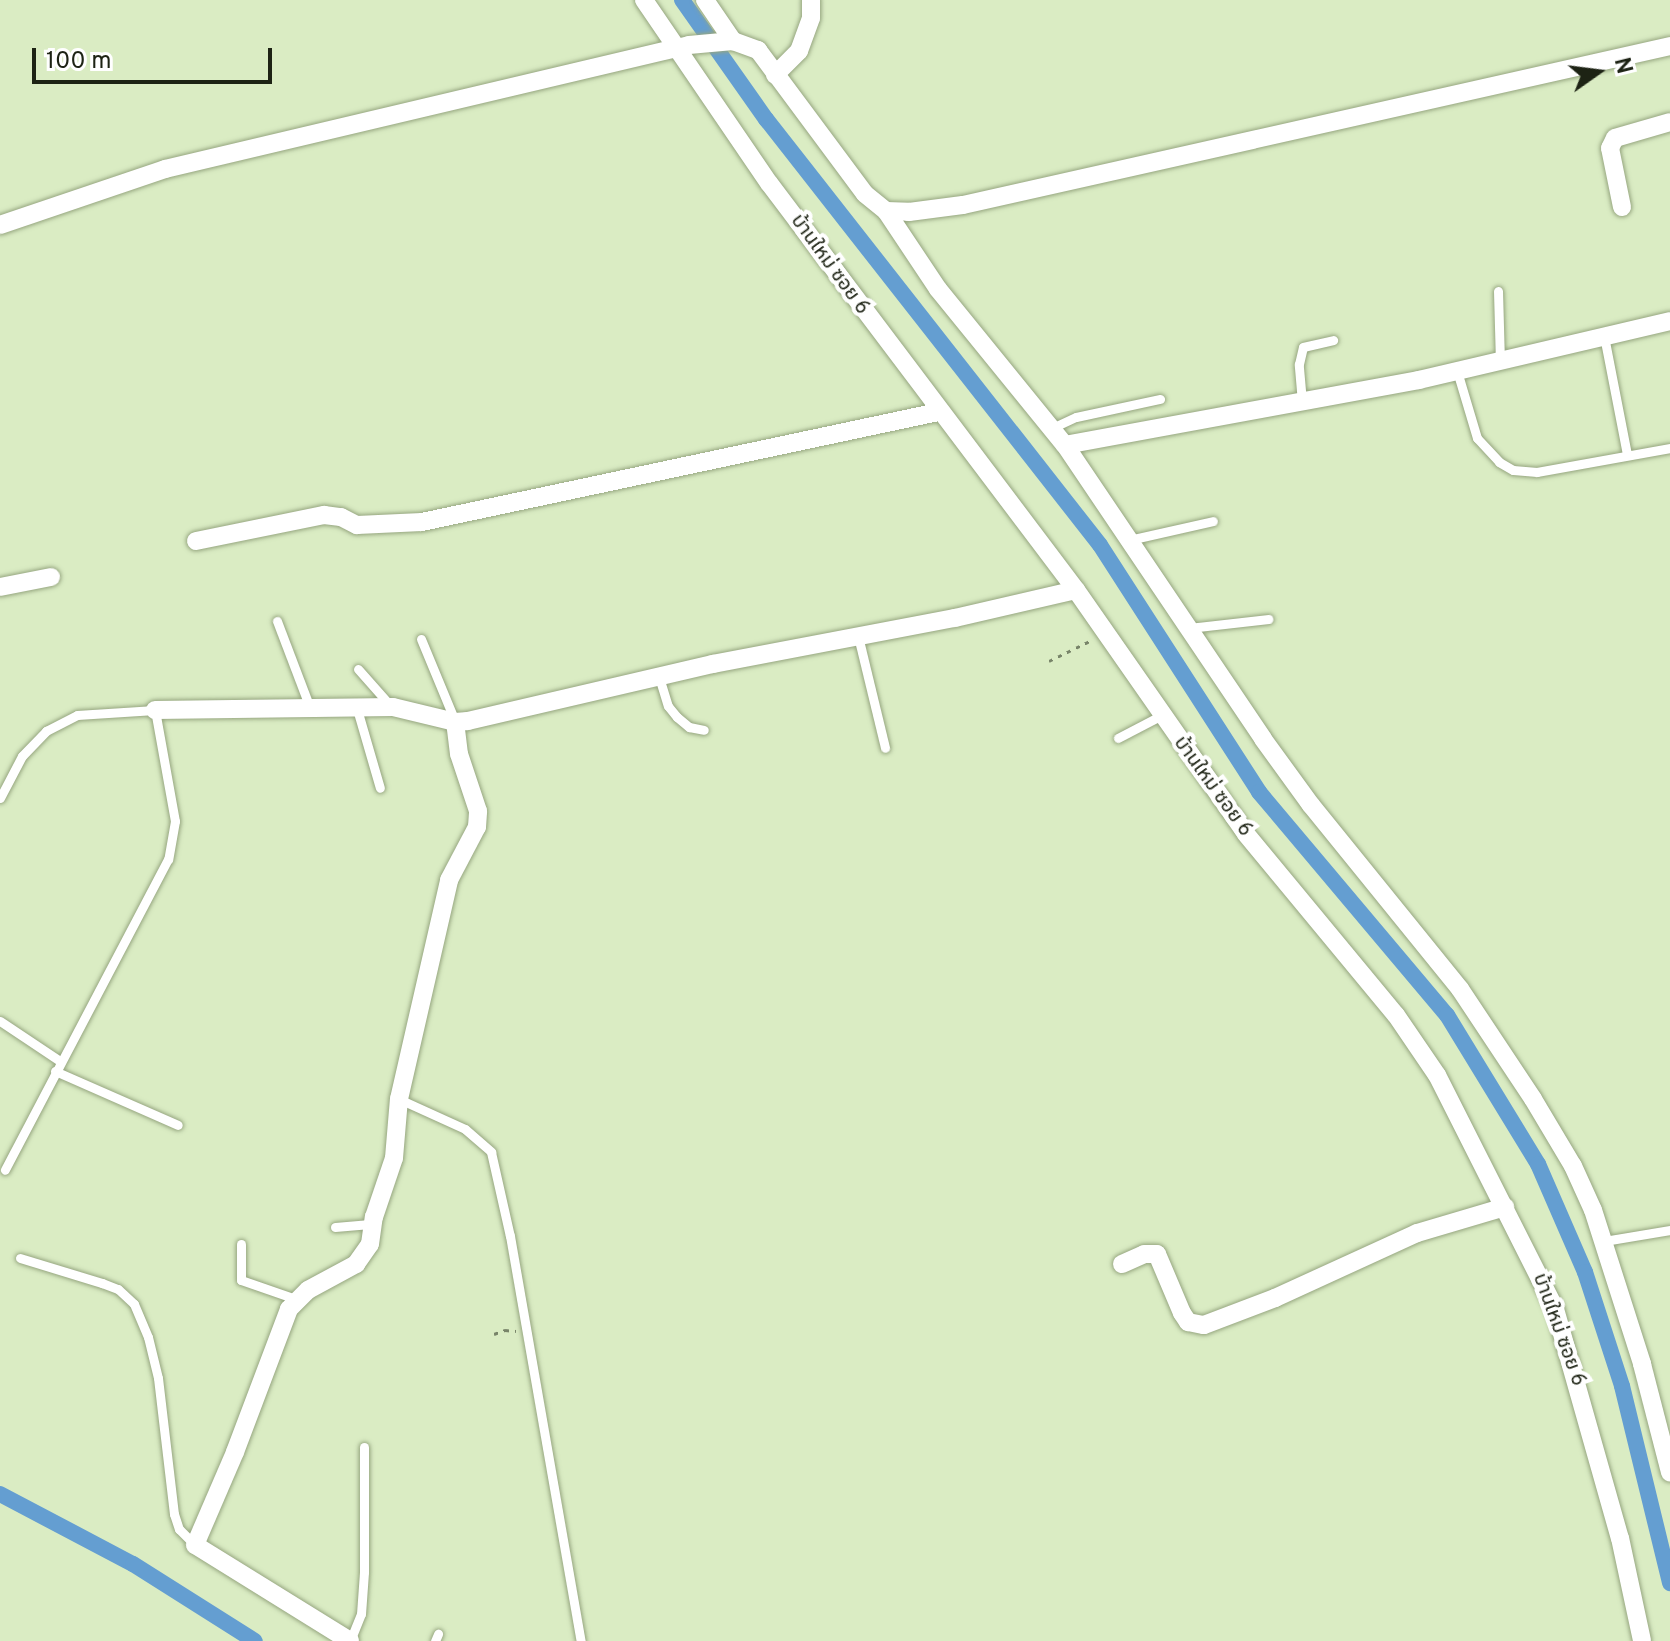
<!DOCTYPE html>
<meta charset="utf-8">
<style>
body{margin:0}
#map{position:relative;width:1670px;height:1641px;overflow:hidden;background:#daecc3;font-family:Overpass,"Noto Sans Thai",sans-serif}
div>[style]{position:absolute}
.canal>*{height:16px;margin:-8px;padding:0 8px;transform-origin:8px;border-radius:8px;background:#649ed1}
.path>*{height:3px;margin-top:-1.5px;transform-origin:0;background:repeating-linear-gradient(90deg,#788469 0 4px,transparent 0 10px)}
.roads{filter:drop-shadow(0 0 2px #96a680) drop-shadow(0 0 2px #96a680)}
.lane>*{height:9px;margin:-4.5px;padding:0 4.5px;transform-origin:4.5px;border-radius:4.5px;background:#fff}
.street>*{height:18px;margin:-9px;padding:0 9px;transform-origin:9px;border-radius:9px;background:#fff}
span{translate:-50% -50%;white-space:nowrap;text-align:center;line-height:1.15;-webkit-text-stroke:8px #fff;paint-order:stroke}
.street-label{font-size:20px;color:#1d2314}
.north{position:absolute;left:1558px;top:32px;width:80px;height:80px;-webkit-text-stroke:6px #fff;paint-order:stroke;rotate:76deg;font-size:22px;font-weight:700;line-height:32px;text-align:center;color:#1d2314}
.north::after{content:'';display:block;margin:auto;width:28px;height:36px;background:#1d2314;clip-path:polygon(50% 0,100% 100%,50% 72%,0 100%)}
.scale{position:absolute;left:32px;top:48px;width:240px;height:36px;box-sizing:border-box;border:4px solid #1d2314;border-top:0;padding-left:10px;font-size:24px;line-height:28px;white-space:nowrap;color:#1d2314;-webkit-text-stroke:6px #fff;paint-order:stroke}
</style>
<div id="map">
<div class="canal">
<i style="left:682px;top:0;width:146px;rotate:54.8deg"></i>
<i style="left:766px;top:119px;width:541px;rotate:51.9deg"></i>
<i style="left:1100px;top:545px;width:294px;rotate:57.2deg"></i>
<i style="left:1259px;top:792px;width:292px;rotate:49.9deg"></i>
<i style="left:1447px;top:1015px;width:175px;rotate:58.6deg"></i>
<i style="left:1538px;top:1164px;width:118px;rotate:66.5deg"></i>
<i style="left:1585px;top:1272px;width:120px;rotate:72deg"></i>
<i style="left:1622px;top:1386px;width:203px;rotate:76.3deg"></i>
<i style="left:0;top:1494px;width:150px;rotate:27.8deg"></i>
<i style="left:133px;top:1564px;width:144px;rotate:32.3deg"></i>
</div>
<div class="path">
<i style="left:1049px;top:661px;width:48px;rotate:-26deg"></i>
<i style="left:494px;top:1334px;width:12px;rotate:-20deg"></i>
<i style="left:505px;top:1330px;width:11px;rotate:5deg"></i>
</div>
<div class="roads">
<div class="lane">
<i style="left:1498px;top:291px;width:70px;rotate:88.4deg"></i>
<i style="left:1604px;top:336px;width:120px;rotate:79deg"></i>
<i style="left:1457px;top:371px;width:70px;rotate:73.4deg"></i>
<i style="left:1477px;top:438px;width:33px;rotate:47deg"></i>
<i style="left:1499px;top:462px;width:16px;rotate:30deg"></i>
<i style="left:1513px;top:470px;width:24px;rotate:5deg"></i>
<i style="left:1537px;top:472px;width:135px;rotate:-10.2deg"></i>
<i style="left:1302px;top:402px;width:38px;rotate:-95deg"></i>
<i style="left:1299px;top:364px;width:17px;rotate:-77deg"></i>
<i style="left:1303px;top:347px;width:31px;rotate:-13deg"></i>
<i style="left:1052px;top:428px;width:26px;rotate:-25deg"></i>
<i style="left:1076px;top:417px;width:86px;rotate:-12.1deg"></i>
<i style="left:1129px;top:540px;width:86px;rotate:-12.7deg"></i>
<i style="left:277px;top:621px;width:93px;rotate:69.2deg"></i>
<i style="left:1189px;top:628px;width:80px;rotate:-6.5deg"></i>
<i style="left:858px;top:636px;width:115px;rotate:76.4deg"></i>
<i style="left:421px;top:639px;width:89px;rotate:67.5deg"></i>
<i style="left:358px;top:669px;width:48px;rotate:48.4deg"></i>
<i style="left:659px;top:677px;width:30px;rotate:73deg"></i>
<i style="left:668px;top:706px;width:14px;rotate:51deg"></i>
<i style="left:677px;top:717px;width:16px;rotate:40deg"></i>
<i style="left:689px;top:727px;width:15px;rotate:11deg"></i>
<i style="left:357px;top:709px;width:82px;rotate:73.8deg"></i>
<i style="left:1118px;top:738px;width:50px;rotate:-27.6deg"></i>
<i style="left:0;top:798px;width:47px;rotate:-62.4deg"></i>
<i style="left:22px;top:756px;width:35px;rotate:-46deg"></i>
<i style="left:46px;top:731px;width:35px;rotate:-27deg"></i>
<i style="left:77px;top:715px;width:78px;rotate:-3.7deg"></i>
<i style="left:155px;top:710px;width:113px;rotate:79.8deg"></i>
<i style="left:175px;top:821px;width:39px;rotate:100deg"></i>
<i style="left:168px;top:859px;width:351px;rotate:117.7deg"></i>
<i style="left:0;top:1021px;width:72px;rotate:33.7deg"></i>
<i style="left:55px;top:1071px;width:134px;rotate:23.7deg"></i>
<i style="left:399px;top:1099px;width:72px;rotate:24.4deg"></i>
<i style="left:465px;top:1129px;width:35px;rotate:41deg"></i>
<i style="left:491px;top:1152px;width:86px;rotate:77.3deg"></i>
<i style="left:510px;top:1236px;width:411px;rotate:80.1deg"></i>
<i style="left:335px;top:1227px;width:38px;rotate:-5deg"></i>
<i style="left:1604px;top:1241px;width:67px;rotate:-9.5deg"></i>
<i style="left:241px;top:1244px;width:36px;rotate:90deg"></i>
<i style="left:241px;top:1280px;width:58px;rotate:19.1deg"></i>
<i style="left:20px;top:1258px;width:86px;rotate:17deg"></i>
<i style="left:102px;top:1283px;width:17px;rotate:21deg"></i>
<i style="left:118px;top:1289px;width:22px;rotate:43deg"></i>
<i style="left:134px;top:1304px;width:36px;rotate:67deg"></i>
<i style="left:148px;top:1337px;width:42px;rotate:76.3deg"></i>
<i style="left:158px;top:1378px;width:137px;rotate:83.3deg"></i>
<i style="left:174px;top:1514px;width:16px;rotate:72deg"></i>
<i style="left:179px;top:1529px;width:23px;rotate:45deg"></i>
<i style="left:350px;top:1641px;width:29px;rotate:-68deg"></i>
<i style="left:361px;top:1614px;width:42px;rotate:-85.9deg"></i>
<i style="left:364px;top:1572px;width:125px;rotate:-90deg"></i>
<i style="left:435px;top:1641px;width:8px;rotate:-67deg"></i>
</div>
<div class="street">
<i style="left:644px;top:0;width:222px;rotate:55.7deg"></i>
<i style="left:769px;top:183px;width:510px;rotate:52.97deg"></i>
<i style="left:1076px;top:590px;width:297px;rotate:55.1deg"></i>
<i style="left:1246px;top:834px;width:235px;rotate:50.4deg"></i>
<i style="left:1396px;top:1015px;width:73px;rotate:55.7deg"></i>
<i style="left:1437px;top:1075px;width:262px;rotate:63.2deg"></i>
<i style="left:1555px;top:1309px;width:238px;rotate:74.2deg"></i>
<i style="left:1620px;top:1538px;width:105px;rotate:77.9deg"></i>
<i style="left:705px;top:0;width:50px;rotate:55.7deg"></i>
<i style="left:775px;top:75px;width:34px;rotate:-45deg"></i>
<i style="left:799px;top:51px;width:35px;rotate:-70deg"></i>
<i style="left:811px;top:18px;width:18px;rotate:-90deg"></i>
<i style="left:1622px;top:207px;width:60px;rotate:-101.5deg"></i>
<i style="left:1610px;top:148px;width:11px;rotate:-63deg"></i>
<i style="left:1615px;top:138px;width:57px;rotate:-16.2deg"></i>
<i style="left:886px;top:211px;width:94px;rotate:56.3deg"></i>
<i style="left:938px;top:289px;width:201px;rotate:50.9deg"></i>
<i style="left:1065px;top:445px;width:354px;rotate:56deg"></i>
<i style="left:1263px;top:739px;width:82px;rotate:54deg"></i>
<i style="left:1311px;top:805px;width:237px;rotate:51deg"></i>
<i style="left:1460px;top:989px;width:132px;rotate:56.4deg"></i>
<i style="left:1533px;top:1099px;width:78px;rotate:59.2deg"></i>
<i style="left:1573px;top:1166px;width:48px;rotate:65.6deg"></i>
<i style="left:1593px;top:1210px;width:162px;rotate:72.3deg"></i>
<i style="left:1642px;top:1364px;width:112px;rotate:75.5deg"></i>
<i style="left:0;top:225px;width:174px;rotate:-18.7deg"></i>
<i style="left:165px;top:169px;width:538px;rotate:-13.31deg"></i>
<i style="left:689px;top:45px;width:44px;rotate:-5.2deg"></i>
<i style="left:733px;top:41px;width:27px;rotate:20deg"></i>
<i style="left:758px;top:50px;width:179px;rotate:53.4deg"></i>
<i style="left:865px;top:194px;width:27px;rotate:39deg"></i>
<i style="left:886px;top:211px;width:23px;rotate:2deg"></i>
<i style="left:909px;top:212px;width:54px;rotate:-7.4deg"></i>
<i style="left:963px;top:205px;width:725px;rotate:-12.67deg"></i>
<i style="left:1065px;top:445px;width:360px;rotate:-10.4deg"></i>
<i style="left:1419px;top:380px;width:258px;rotate:-13.2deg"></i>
<i style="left:196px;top:541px;width:131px;rotate:-11.5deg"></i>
<i style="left:324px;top:515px;width:17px;rotate:7deg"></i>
<i style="left:341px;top:517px;width:18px;rotate:27deg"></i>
<i style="left:357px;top:525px;width:65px;rotate:-2.6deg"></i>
<i style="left:422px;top:522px;width:528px;rotate:-12.03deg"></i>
<i style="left:0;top:587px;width:52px;rotate:-11.1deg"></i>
<i style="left:155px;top:710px;width:238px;rotate:-0.7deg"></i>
<i style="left:393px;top:707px;width:64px;rotate:13.6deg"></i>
<i style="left:455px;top:722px;width:13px;rotate:-4deg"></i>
<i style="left:468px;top:721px;width:252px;rotate:-13.1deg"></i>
<i style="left:713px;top:664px;width:246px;rotate:-10.8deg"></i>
<i style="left:955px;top:618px;width:124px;rotate:-13deg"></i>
<i style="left:1122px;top:1264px;width:24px;rotate:-24deg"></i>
<i style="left:1144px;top:1254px;width:13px"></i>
<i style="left:1157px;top:1254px;width:64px;rotate:67deg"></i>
<i style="left:1182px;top:1313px;width:11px;rotate:56deg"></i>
<i style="left:1188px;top:1322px;width:16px;rotate:11deg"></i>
<i style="left:1204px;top:1325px;width:76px;rotate:-20.8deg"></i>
<i style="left:1275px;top:1298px;width:156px;rotate:-24.6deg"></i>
<i style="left:1417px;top:1233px;width:92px;rotate:-16.5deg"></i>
<i style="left:350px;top:1641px;width:182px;rotate:-148.2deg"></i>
<i style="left:195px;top:1545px;width:101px;rotate:-66.7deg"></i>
<i style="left:235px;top:1452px;width:153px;rotate:-69.3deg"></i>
<i style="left:289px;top:1309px;width:27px;rotate:-45deg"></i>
<i style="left:308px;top:1290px;width:55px;rotate:-28.4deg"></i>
<i style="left:356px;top:1264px;width:24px;rotate:-55deg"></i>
<i style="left:370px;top:1244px;width:27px;rotate:-82deg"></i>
<i style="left:374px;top:1217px;width:62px;rotate:-71.3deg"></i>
<i style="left:394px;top:1158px;width:59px;rotate:-85.2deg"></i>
<i style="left:399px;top:1099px;width:225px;rotate:-77.1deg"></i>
<i style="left:449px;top:880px;width:60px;rotate:-62.2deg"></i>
<i style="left:477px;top:827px;width:16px;rotate:-86deg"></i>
<i style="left:478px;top:811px;width:60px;rotate:-108.4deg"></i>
<i style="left:459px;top:754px;width:32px;rotate:-97deg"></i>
</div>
</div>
<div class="street-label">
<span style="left:829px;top:265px;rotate:54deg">บ้านใหม่ ซอย 6</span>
<span style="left:1212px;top:787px;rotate:54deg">บ้านใหม่ ซอย 6</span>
<span style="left:1558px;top:1330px;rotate:70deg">บ้านใหม่ ซอย 6</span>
</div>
<div class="north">N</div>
<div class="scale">100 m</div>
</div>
